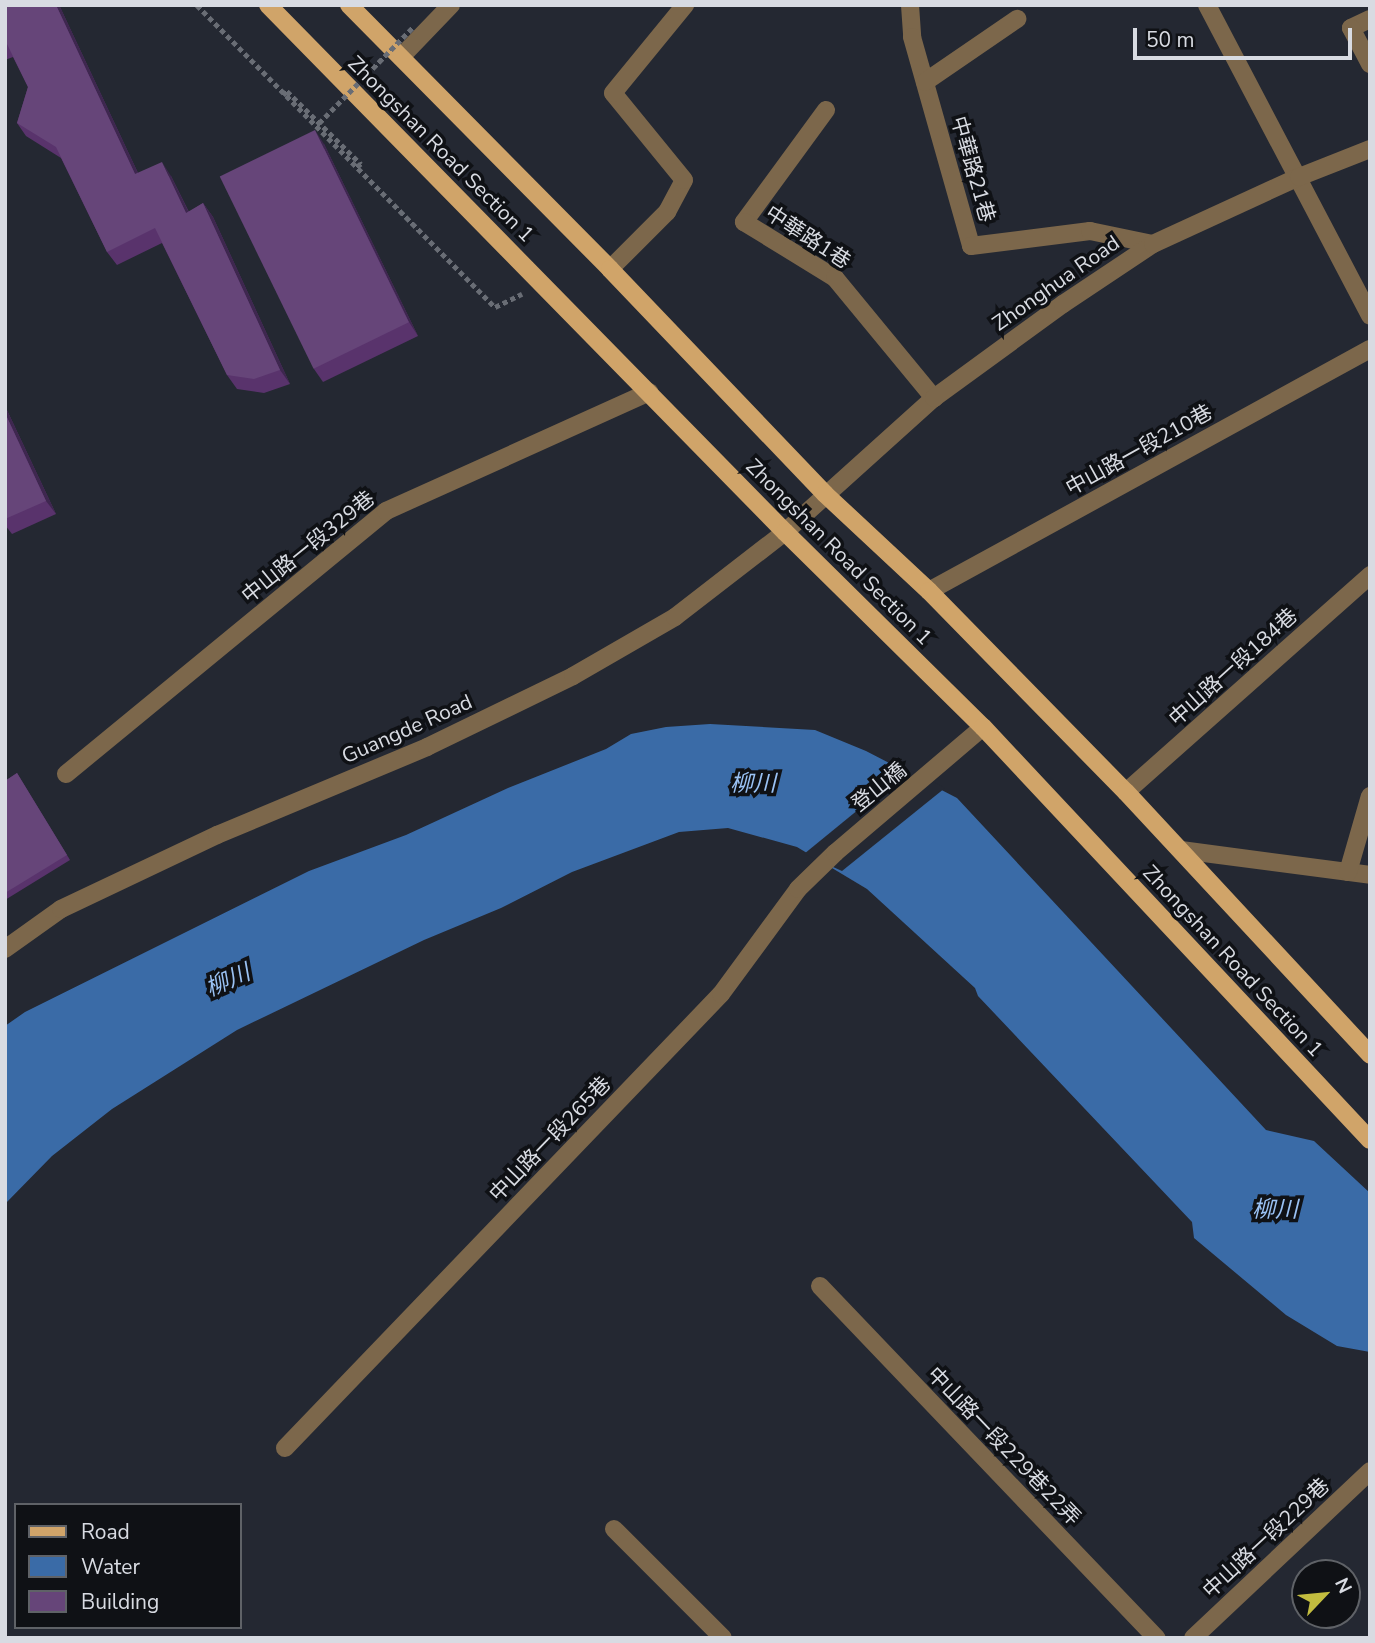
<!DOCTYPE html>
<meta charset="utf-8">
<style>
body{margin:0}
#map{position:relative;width:1375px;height:1643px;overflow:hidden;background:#242832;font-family:"Nunito Sans","Noto Sans TC",sans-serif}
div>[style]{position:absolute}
.water>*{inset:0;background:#3a6ba7}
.pier>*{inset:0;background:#242832}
.path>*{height:4.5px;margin-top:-2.25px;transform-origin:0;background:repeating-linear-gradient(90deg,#696d75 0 5px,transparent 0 8.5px)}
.minor>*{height:18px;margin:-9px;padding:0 9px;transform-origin:9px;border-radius:9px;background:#7c674b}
.major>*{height:18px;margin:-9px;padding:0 9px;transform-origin:9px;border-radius:9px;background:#d0a469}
.path-bridge>*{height:4.5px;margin-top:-2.25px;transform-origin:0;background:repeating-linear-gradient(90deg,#696d75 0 5px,transparent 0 8.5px)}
.wall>*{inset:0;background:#59336c}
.shaded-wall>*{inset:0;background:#3e274f}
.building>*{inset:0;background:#664579;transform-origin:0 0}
span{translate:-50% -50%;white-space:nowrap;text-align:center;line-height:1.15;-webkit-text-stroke:7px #0f1115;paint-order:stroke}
.street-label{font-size:21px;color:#d8dbe2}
.water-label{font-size:23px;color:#9ac2f4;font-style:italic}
.frame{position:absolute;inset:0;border:7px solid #d8dbe2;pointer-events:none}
.legend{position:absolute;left:14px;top:1503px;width:228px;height:126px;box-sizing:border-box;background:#0f1115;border:2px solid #5f6267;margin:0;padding:9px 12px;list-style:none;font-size:21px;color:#d8dbe2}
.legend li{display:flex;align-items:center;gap:14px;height:35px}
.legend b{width:35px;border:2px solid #5f6267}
.north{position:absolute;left:1291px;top:1559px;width:70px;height:70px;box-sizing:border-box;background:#0f1115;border:2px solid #5f6267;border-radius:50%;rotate:64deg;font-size:19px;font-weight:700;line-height:28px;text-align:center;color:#d8dbe2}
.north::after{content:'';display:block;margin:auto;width:24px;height:32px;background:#c3bd3f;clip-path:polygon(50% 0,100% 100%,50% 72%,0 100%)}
.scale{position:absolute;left:1133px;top:28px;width:219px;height:32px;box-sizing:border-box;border:4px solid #d8dbe2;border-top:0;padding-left:9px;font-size:21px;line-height:24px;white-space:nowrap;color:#d8dbe2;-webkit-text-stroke:5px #0f1115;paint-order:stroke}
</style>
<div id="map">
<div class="water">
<i style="clip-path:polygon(710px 724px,815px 730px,866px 751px,957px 798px,1266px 1130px,1314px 1141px,1370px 1193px,1370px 1352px,1337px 1346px,1286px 1315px,1194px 1238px,1192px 1222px,978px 996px,975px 988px,867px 889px,797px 847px,728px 828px,679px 832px,572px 872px,501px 908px,424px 940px,237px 1030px,112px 1109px,52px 1156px,5px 1204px,5px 1026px,25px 1012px,309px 871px,406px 835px,508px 788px,606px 749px,631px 734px,666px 727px)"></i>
</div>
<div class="pier">
<i style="clip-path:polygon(908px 769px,945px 788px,842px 871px,804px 854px)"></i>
</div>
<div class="path">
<i style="left:197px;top:5px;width:424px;rotate:45.4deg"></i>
<i style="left:495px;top:307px;width:30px;rotate:-26deg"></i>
<i style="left:283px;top:95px;width:6px;rotate:-45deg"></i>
<i style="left:287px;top:91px;width:104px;rotate:44.6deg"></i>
<i style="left:361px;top:164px;width:6px;rotate:141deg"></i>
</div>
<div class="minor">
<i style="left:910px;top:5px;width:32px;rotate:86deg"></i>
<i style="left:912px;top:37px;width:217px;rotate:74.2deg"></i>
<i style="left:971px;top:246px;width:120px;rotate:-7.2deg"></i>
<i style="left:1090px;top:231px;width:64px;rotate:11.7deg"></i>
<i style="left:1207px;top:5px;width:351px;rotate:62.3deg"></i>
<i style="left:1370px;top:19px;width:21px;rotate:155deg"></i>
<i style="left:1351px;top:28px;width:41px;rotate:62.2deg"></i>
<i style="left:401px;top:57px;width:72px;rotate:-46.1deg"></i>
<i style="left:925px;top:82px;width:112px;rotate:-34.4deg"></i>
<i style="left:826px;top:110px;width:139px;rotate:126.2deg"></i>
<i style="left:744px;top:222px;width:107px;rotate:31.6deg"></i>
<i style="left:835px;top:278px;width:156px;rotate:50.5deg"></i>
<i style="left:610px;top:269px;width:81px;rotate:-45deg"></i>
<i style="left:667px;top:212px;width:36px;rotate:-62deg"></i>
<i style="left:684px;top:180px;width:112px;rotate:-129.2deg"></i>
<i style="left:613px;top:93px;width:114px;rotate:-50.7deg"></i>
<i style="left:929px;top:591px;width:503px;rotate:-28.76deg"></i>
<i style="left:66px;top:774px;width:414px;rotate:-39.4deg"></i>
<i style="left:386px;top:511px;width:289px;rotate:-24.3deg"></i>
<i style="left:1126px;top:792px;width:327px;rotate:-41.6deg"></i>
<i style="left:1181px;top:850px;width:191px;rotate:7.5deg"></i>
<i style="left:1348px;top:872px;width:79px;rotate:-73.9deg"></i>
<i style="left:5px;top:949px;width:69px;rotate:-35.5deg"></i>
<i style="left:61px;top:909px;width:173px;rotate:-25.4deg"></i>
<i style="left:217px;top:835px;width:228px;rotate:-22.7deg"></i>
<i style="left:427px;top:747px;width:162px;rotate:-25.9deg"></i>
<i style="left:573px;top:676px;width:118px;rotate:-30deg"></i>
<i style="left:675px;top:617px;width:139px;rotate:-37.7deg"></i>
<i style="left:785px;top:532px;width:200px;rotate:-42deg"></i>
<i style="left:934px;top:398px;width:160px;rotate:-36.1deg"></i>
<i style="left:1063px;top:304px;width:108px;rotate:-33.7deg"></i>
<i style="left:1153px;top:244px;width:161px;rotate:-24.7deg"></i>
<i style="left:1299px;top:177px;width:76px;rotate:-21.5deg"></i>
<i style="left:820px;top:1286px;width:487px;rotate:46.3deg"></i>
<i style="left:285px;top:1448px;width:629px;rotate:-46.16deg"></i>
<i style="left:721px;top:994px;width:130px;rotate:-53.7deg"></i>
<i style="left:798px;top:889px;width:52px;rotate:-44.2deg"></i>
<i style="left:835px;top:853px;width:194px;rotate:-40.4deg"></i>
<i style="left:614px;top:1529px;width:154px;rotate:45deg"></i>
<i style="left:1193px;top:1638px;width:243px;rotate:-43.3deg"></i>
</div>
<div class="major">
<i style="left:268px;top:5px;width:738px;rotate:45.55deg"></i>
<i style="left:785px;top:532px;width:278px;rotate:44.6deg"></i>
<i style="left:983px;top:727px;width:566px;rotate:46.86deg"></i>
<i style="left:349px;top:5px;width:371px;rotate:45.3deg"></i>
<i style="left:610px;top:269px;width:311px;rotate:46.3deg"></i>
<i style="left:825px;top:494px;width:142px;rotate:43deg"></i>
<i style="left:929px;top:591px;width:281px;rotate:45.6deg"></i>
<i style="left:1126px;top:792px;width:359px;rotate:47.1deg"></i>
</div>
<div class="path-bridge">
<i style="left:319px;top:123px;width:134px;rotate:-45.6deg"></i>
</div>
<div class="wall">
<i style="clip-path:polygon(5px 5px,64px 5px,60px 7px,138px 173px,171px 176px,189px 212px,203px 203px,213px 217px,290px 384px,264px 393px,237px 389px,227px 375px,162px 243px,117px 265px,107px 252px,61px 158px,26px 136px,17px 123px,28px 87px,13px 57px,5px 60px)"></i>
<i style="clip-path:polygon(324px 144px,418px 336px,323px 382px,314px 369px)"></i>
<i style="clip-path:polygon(5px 406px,56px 514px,12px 534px,5px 525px)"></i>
<i style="clip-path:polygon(17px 773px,70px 860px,5px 900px,5px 781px)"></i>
</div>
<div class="shaded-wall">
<i style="clip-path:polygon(56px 5px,58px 5px,60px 7px,145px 188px,135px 174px)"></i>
<i style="clip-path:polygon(315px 130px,324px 144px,418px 336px,409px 322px)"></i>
<i style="clip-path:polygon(162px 162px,171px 176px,196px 227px,186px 213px)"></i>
<i style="clip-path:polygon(203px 203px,213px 217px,290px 384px,280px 370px)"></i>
<i style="clip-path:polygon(5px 406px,56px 514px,46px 501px,5px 413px)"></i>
</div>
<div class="building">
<i style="clip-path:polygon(5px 5px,56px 5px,135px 174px,162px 162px,186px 213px,203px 203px,280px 370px,254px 379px,227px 375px,155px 228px,107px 252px,56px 147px,17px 123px,28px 87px,6px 42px,5px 42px)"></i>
<i style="left:315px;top:130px;width:214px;height:106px;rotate:64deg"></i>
<i style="clip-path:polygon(5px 413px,46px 501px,5px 519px)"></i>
<i style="clip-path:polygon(17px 773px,67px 855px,5px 893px,5px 781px)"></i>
</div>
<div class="street-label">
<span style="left:441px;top:149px;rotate:45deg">Zhongshan Road Section 1</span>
<span style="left:973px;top:169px;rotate:74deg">中華路21巷</span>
<span style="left:808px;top:237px;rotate:33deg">中華路1巷</span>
<span style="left:1056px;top:283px;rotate:-35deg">Zhonghua Road</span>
<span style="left:1139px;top:450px;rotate:-29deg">中山路一段210巷</span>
<span style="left:308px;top:547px;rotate:-39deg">中山路一段329巷</span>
<span style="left:839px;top:552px;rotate:45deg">Zhongshan Road Section 1</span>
<span style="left:1233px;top:667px;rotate:-42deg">中山路一段184巷</span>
<span style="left:407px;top:729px;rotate:-24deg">Guangde Road</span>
<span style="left:879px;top:787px;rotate:-39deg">登山橋</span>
<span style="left:1233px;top:961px;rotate:47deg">Zhongshan Road Section 1</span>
<span style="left:550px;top:1139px;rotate:-46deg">中山路一段265巷</span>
<span style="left:1004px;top:1446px;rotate:46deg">中山路一段229巷22弄</span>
<span style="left:1266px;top:1538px;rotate:-43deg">中山路一段229巷</span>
</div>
<div class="water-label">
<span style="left:753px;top:784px">柳川</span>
<span style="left:228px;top:981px;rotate:-24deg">柳川</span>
<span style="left:1275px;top:1210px">柳川</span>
</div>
<div class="frame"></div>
<ul class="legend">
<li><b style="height:9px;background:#d0a469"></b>Road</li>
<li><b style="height:19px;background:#3a6ba7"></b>Water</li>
<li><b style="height:19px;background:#664579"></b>Building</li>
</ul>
<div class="north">N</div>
<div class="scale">50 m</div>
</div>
